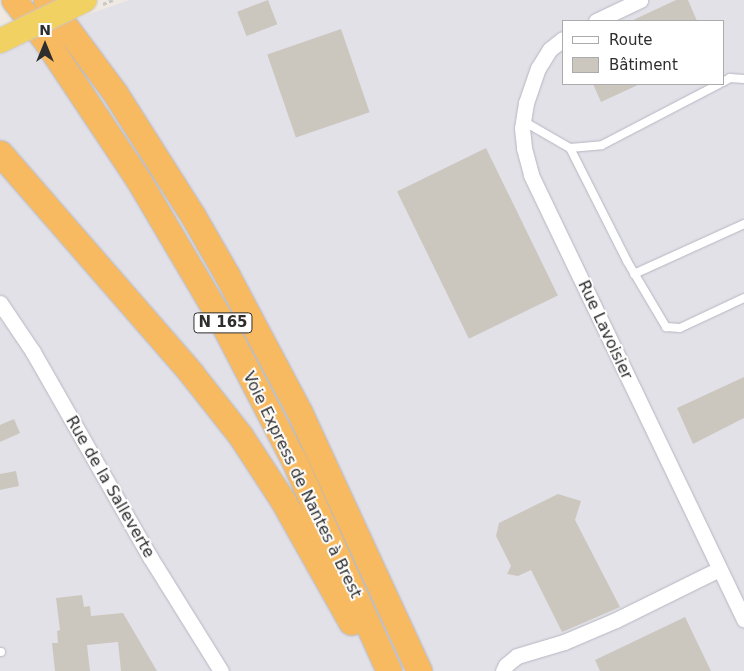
<!DOCTYPE html>
<meta charset="utf-8">
<style>
body{margin:0}
#map{position:relative;width:744px;height:671px;overflow:hidden;background:#efe9e1;font-family:"DejaVu Sans",sans-serif}
div>[style]{position:absolute}
.industrial>*{inset:0;background:#e3e1e8}
.building>*{inset:0;background:#cbc7bf;transform-origin:0 0}
.path>*{height:3px;margin-top:-1.5px;transform-origin:0;background:repeating-linear-gradient(90deg,#c9c9c9 0 4px,transparent 0 6.5px)}
.roads{filter:drop-shadow(0 0 1px #b4b7c1) drop-shadow(0 0 1px #b4b7c1)}
.service>*{height:8px;margin:-4px;padding:0 4px;transform-origin:4px;border-radius:4px;background:#fff}
.minor>*{height:15px;margin:-7.5px;padding:0 7.5px;transform-origin:7.5px;border-radius:7.5px;background:#fff}
.trunk>*{height:25px;margin:-12.5px;padding:0 12.5px;transform-origin:12.5px;border-radius:12.5px;background:#f8ba60}
.path-bridge>*{height:3px;margin-top:-1.5px;transform-origin:0;background:repeating-linear-gradient(90deg,#c9c9c9 0 4px,transparent 0 6.5px)}
.bridges{filter:drop-shadow(0 0 1px #c9c9c9) drop-shadow(0 0 1px #c9c9c9)}
.primary-bridge>*{height:24px;margin:-12px;padding:0 12px;transform-origin:12px;border-radius:12px;background:#f2d163}
span{translate:-50% -50%;white-space:nowrap;text-align:center;line-height:1.15;-webkit-text-stroke:4px #fff;paint-order:stroke}
.shield-label span{padding:1px 4px;background:#fff;border:1px solid;border-radius:4px;-webkit-text-stroke-width:0}
.shield-label{font-size:15px;color:#2e2e2e;font-weight:700}
.street-label{font-size:16px;color:#2e2e2e}
.legend{position:absolute;left:562px;top:20px;width:162px;height:65px;box-sizing:border-box;background:#fff;border:1px solid #ababab;margin:0;padding:6px 9px;list-style:none;font-size:15px;color:#2e2e2e}
.legend li{display:flex;align-items:center;gap:10px;height:25px}
.legend b{width:25px;border:1px solid #ababab}
.north{position:absolute;left:20px;top:20px;width:50px;height:50px;-webkit-text-stroke:4px #fff;paint-order:stroke;rotate:0deg;font-size:14px;font-weight:700;line-height:20px;text-align:center;color:#2e2e2e}
.north::after{content:'';display:block;margin:auto;width:18px;height:22px;background:#2e2e2e;clip-path:polygon(50% 0,100% 100%,50% 72%,0 100%)}
</style>
<div id="map">
<div class="industrial">
<i style="clip-path:polygon(evenodd,129px 0,744px 0,744px 671px,0 671px,0 46px,129px 0,563px 21px,723px 21px,723px 84px,563px 84px,563px 21px)"></i>
</div>
<div class="building">
<i style="left:268px;top:0;width:26px;height:33px;rotate:69deg"></i>
<i style="clip-path:polygon(676px 0,688px 0,697px 21px,631px 21px)"></i>
<i style="left:341px;top:29px;width:88px;height:78px;rotate:71deg"></i>
<i style="clip-path:polygon(593px 84px,640px 84px,601px 102px)"></i>
<i style="left:486px;top:148px;width:164px;height:99px;rotate:64deg"></i>
<i style="clip-path:polygon(744px 377px,744px 418px,693px 444px,677px 408px)"></i>
<i style="clip-path:polygon(14px 419px,20px 433px,0 442px,0 425px)"></i>
<i style="clip-path:polygon(16px 471px,19px 486px,0 490px,0 474px)"></i>
<i style="clip-path:polygon(558px 494px,581px 501px,575px 520px,620px 607px,562px 632px,531px 570px,518px 576px,507px 574px,511px 566px,496px 536px,499px 523px)"></i>
<i style="clip-path:polygon(82px 595px,84px 607px,90px 606px,91px 616px,123px 613px,157px 671px,121px 671px,118px 642px,87px 645px,90px 671px,55px 671px,52px 643px,58px 643px,57px 631px,60px 630px,56px 598px)"></i>
<i style="clip-path:polygon(685px 617px,711px 671px,600px 671px,595px 660px)"></i>
</div>
<div class="path">
<i style="left:110px;top:1px;width:3px;rotate:-18deg"></i>
</div>
<div class="roads">
<div class="service">
<i style="left:723px;top:82px;width:8px;rotate:-30deg"></i>
<i style="left:730px;top:78px;width:14px;rotate:4deg"></i>
<i style="left:523px;top:121px;width:54px;rotate:29.9deg"></i>
<i style="left:570px;top:148px;width:32px;rotate:-5deg"></i>
<i style="left:602px;top:145px;width:132px;rotate:-27.5deg"></i>
<i style="left:570px;top:148px;width:127px;rotate:63.2deg"></i>
<i style="left:627px;top:261px;width:77px;rotate:59.4deg"></i>
<i style="left:666px;top:327px;width:14px;rotate:4deg"></i>
<i style="left:680px;top:328px;width:71px;rotate:-25.1deg"></i>
<i style="left:634px;top:274px;width:121px;rotate:-24.4deg"></i>
<i style="left:0;top:652px;width:1px"></i>
</div>
<div class="minor">
<i style="left:596px;top:21px;width:49px;rotate:-25.5deg"></i>
<i style="left:563px;top:39px;width:16px;rotate:142deg"></i>
<i style="left:550px;top:49px;width:22px;rotate:122deg"></i>
<i style="left:538px;top:68px;width:37px;rotate:109deg"></i>
<i style="left:526px;top:103px;width:25px;rotate:99deg"></i>
<i style="left:522px;top:128px;width:20px;rotate:84deg"></i>
<i style="left:524px;top:148px;width:28px;rotate:75deg"></i>
<i style="left:531px;top:175px;width:493px;rotate:64.4deg"></i>
<i style="left:0;top:303px;width:59px;rotate:56deg"></i>
<i style="left:33px;top:352px;width:236px;rotate:60.3deg"></i>
<i style="left:150px;top:557px;width:134px;rotate:58.1deg"></i>
<i style="left:503px;top:671px;width:7px;rotate:-63deg"></i>
<i style="left:506px;top:665px;width:14px;rotate:-39deg"></i>
<i style="left:517px;top:656px;width:49px;rotate:-16.6deg"></i>
<i style="left:564px;top:642px;width:56px;rotate:-22.9deg"></i>
<i style="left:616px;top:620px;width:115px;rotate:-26.3deg"></i>
</div>
<div class="trunk">
<i style="left:14px;top:0;width:52px;rotate:52deg"></i>
<i style="left:46px;top:41px;width:168px;rotate:56.4deg"></i>
<i style="left:139px;top:181px;width:161px;rotate:59.5deg"></i>
<i style="left:221px;top:320px;width:161px;rotate:62.6deg"></i>
<i style="left:295px;top:463px;width:228px;rotate:65.7deg"></i>
<i style="left:46px;top:0;width:116px;rotate:53.4deg"></i>
<i style="left:115px;top:93px;width:146px;rotate:57.6deg"></i>
<i style="left:193px;top:216px;width:68px;rotate:60deg"></i>
<i style="left:227px;top:275px;width:156px;rotate:62.1deg"></i>
<i style="left:300px;top:413px;width:284px;rotate:65.2deg"></i>
<i style="left:0;top:153px;width:291px;rotate:49deg"></i>
<i style="left:191px;top:373px;width:79px;rotate:51.7deg"></i>
<i style="left:240px;top:435px;width:79px;rotate:56.9deg"></i>
<i style="left:283px;top:501px;width:139px;rotate:60.7deg"></i>
</div>
</div>
<div class="path-bridge">
<i style="left:103px;top:4px;width:8px;rotate:-23deg"></i>
</div>
<div class="bridges">
<div class="primary-bridge">
<i style="left:0;top:41px;width:94px;rotate:-25.8deg"></i>
</div>
</div>
<div class="shield-label">
<span style="left:223px;top:323px">N 165</span>
</div>
<div class="street-label">
<span style="left:605px;top:330px;rotate:65deg">Rue Lavoisier</span>
<span style="left:302px;top:485px;rotate:64deg">Voie Express de Nantes à Brest</span>
<span style="left:110px;top:487px;rotate:60deg">Rue de la Salleverte</span>
</div>
<ul class="legend">
<li><b style="height:6px;background:#fff"></b>Route</li>
<li><b style="height:14px;background:#cbc7bf"></b>Bâtiment</li>
</ul>
<div class="north">N</div>
</div>
